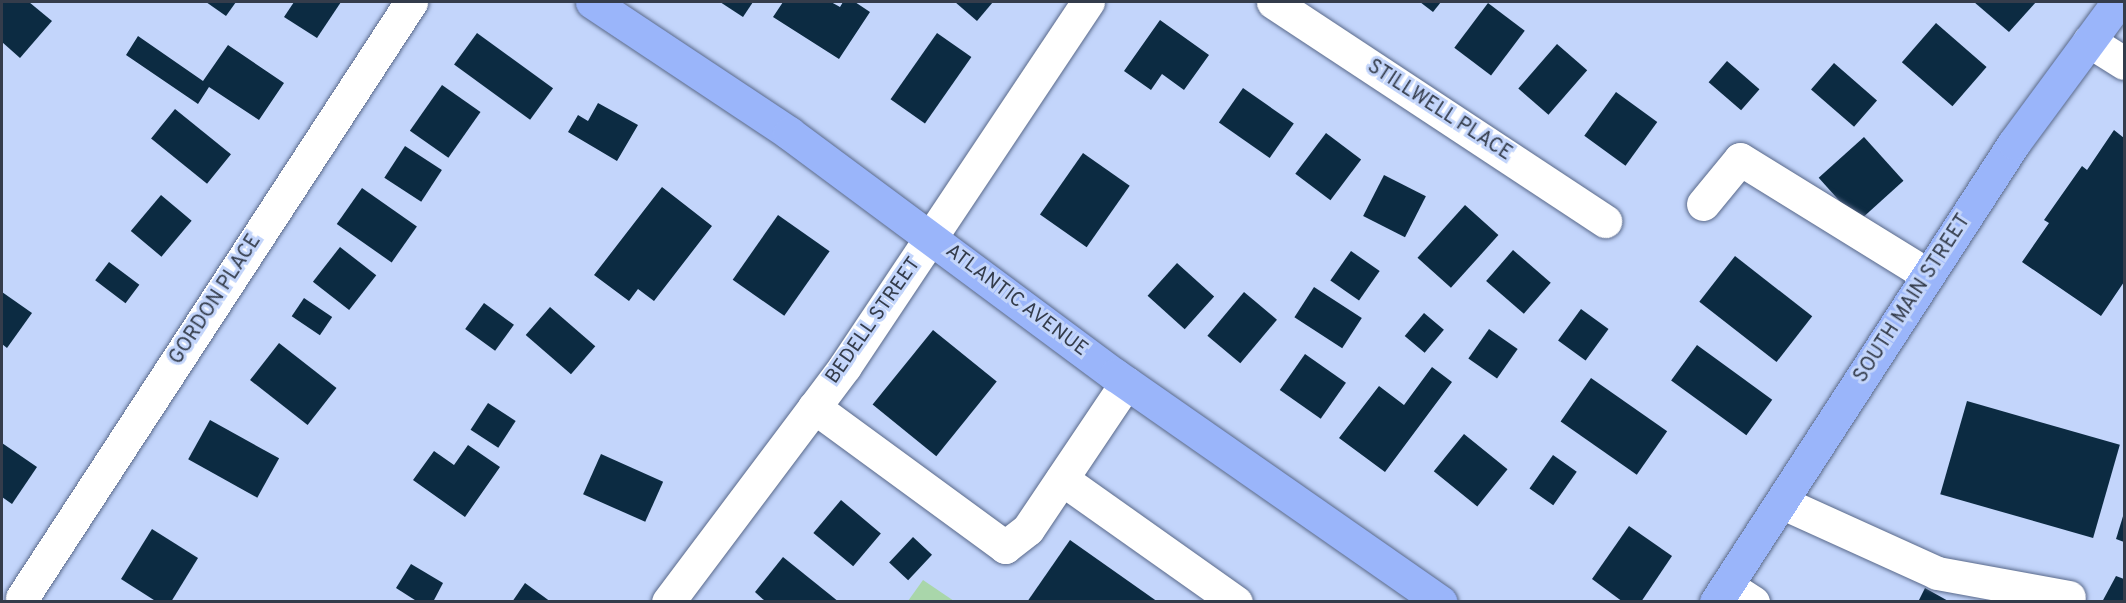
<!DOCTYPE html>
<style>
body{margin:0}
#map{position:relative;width:2126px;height:603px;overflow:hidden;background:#c3d5fb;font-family:Overpass,sans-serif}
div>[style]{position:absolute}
.green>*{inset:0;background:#a9d6aa}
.building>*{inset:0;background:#0c2b42;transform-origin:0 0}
.roads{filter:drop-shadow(0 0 2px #59698a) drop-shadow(0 0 2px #59698a)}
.minor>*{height:33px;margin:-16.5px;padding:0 16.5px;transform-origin:16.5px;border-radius:16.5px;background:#fff}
.major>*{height:33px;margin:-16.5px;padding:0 16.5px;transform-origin:16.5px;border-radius:16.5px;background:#9ab5fa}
span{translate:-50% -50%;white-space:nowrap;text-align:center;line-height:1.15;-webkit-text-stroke:6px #c3d5fb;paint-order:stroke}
.street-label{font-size:20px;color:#343c4b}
.frame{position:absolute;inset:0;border:3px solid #343c4b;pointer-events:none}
</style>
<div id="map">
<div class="green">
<i style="clip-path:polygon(923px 580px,954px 601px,908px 601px)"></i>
</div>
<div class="building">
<i style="clip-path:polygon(2px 2px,29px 2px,52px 21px,20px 58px,2px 42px)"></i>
<i style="clip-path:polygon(206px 2px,236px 2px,226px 16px)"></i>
<i style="clip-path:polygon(294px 2px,341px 2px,317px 38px,284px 17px)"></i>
<i style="clip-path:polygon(720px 2px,753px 2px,743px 17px)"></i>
<i style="clip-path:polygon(783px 2px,831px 2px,840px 7px,843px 2px,855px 2px,870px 12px,839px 59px,773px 17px)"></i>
<i style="clip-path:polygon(955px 2px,993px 2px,977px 21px)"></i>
<i style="clip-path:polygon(1420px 2px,1441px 2px,1433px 12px)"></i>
<i style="clip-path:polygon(1974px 2px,2036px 2px,2009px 32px)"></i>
<i style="left:1488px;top:3px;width:46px;height:56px;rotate:37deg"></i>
<i style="clip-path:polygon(1160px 20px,1209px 55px,1184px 90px,1162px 74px,1151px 90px,1124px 71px)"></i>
<i style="left:1936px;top:23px;width:67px;height:52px;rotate:41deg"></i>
<i style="left:477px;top:33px;width:94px;height:39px;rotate:36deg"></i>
<i style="left:937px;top:33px;width:42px;height:81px;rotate:35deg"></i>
<i style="clip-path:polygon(138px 36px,203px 81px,228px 45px,284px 83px,259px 120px,209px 87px,198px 104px,126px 55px)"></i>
<i style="left:1557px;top:44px;width:40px;height:59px;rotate:41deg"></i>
<i style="left:1727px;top:61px;width:43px;height:28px;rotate:41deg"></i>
<i style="left:1834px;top:63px;width:57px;height:35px;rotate:41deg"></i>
<i style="left:442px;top:85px;width:47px;height:56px;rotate:35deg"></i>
<i style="left:1243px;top:88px;width:62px;height:42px;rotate:35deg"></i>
<i style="left:1616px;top:92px;width:51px;height:54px;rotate:36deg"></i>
<i style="clip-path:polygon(598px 103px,638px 125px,617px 161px,568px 132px,578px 115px,588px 121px)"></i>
<i style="left:175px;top:109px;width:72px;height:38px;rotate:39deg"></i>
<i style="clip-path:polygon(2114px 130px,2124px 138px,2124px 282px,2101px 316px,2022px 262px,2049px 223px,2044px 220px,2082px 166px,2087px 170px)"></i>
<i style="left:1326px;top:133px;width:44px;height:51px;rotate:37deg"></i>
<i style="left:1864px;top:137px;width:59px;height:61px;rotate:48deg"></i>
<i style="left:405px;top:146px;width:44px;height:38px;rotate:33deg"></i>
<i style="left:1083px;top:153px;width:57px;height:75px;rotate:35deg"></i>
<i style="left:1384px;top:175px;width:47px;height:46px;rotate:27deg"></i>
<i style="clip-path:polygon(662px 187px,712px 226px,654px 301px,638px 289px,629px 301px,594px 275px)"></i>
<i style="left:362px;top:188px;width:67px;height:44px;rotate:35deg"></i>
<i style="left:161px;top:195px;width:40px;height:47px;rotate:40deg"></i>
<i style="left:1465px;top:205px;width:45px;height:71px;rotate:42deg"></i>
<i style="left:778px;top:215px;width:63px;height:79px;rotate:35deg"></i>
<i style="left:340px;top:247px;width:46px;height:44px;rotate:38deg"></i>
<i style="left:1513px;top:250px;width:50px;height:41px;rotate:41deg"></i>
<i style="left:1351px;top:251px;width:35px;height:36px;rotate:35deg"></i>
<i style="left:1735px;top:256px;width:98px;height:58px;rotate:38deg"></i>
<i style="left:109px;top:262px;width:38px;height:23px;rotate:37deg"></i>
<i style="left:1177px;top:263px;width:50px;height:44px;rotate:42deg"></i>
<i style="left:1314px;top:287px;width:57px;height:36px;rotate:33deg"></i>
<i style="clip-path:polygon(2px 292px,32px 313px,7px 348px,2px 344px)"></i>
<i style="left:1244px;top:292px;width:43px;height:57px;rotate:40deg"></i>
<i style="left:304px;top:298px;width:34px;height:22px;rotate:34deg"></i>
<i style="left:484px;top:303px;width:37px;height:32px;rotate:36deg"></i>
<i style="left:550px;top:307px;width:60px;height:37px;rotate:41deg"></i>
<i style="left:1581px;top:309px;width:34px;height:39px;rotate:36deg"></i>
<i style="left:1424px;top:313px;width:26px;height:30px;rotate:40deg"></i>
<i style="left:1489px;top:329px;width:35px;height:36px;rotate:35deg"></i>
<i style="left:933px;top:330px;width:82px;height:96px;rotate:39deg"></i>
<i style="left:279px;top:343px;width:73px;height:47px;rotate:38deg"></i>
<i style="left:1697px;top:345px;width:93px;height:44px;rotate:36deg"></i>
<i style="left:1305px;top:354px;width:50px;height:44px;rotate:35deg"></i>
<i style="clip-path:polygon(1432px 367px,1452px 382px,1385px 472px,1339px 438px,1379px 386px,1404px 405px)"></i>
<i style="left:1591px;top:378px;width:93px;height:53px;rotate:35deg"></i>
<i style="left:1967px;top:401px;width:159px;height:97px;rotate:16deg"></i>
<i style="left:488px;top:403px;width:33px;height:32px;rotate:33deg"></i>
<i style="left:210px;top:420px;width:79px;height:45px;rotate:29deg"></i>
<i style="left:1464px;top:434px;width:56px;height:48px;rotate:39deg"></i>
<i style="clip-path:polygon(2px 443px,37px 467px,12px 504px,2px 497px)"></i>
<i style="clip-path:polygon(468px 445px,500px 467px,465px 517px,413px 480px,434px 451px,454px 465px)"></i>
<i style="left:601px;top:454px;width:68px;height:44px;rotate:24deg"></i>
<i style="left:1553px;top:455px;width:29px;height:41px;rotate:35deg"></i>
<i style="left:841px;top:500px;width:52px;height:43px;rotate:40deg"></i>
<i style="clip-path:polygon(2124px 513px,2124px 542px,2116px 539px)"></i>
<i style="clip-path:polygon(1629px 526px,1672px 556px,1641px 602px,1623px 602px,1592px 579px)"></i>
<i style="clip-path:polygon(152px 529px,198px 558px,171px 602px,157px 602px,121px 579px)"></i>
<i style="left:913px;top:537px;width:26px;height:35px;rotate:43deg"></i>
<i style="clip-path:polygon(1070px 540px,1158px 602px,1027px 602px)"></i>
<i style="clip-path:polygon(783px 557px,839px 602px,766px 602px,755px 592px)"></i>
<i style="clip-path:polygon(411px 564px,443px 583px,433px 602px,418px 602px,396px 588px)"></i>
<i style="clip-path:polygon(2116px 576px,2124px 579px,2124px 602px,2102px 602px)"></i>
<i style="clip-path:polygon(525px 583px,551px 602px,512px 602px)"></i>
<i style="clip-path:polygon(1925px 588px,1950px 602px,1918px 602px)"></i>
</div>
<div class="roads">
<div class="minor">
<i style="left:1273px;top:2px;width:398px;rotate:33.4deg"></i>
<i style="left:2089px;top:41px;width:41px;rotate:32.2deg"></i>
<i style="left:1703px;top:204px;width:58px;rotate:-50.6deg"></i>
<i style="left:1740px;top:159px;width:221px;rotate:31.7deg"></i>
<i style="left:814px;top:407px;width:237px;rotate:36.2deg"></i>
<i style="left:1005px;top:547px;width:29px;rotate:-38deg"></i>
<i style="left:1028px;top:529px;width:176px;rotate:-56.1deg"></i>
<i style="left:1062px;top:479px;width:213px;rotate:35.3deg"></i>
<i style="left:1783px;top:503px;width:169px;rotate:24.4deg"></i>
<i style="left:1937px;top:573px;width:134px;rotate:10.3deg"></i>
<i style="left:1728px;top:586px;width:30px;rotate:33deg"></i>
<i style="left:22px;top:598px;width:712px;rotate:-56.87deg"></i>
<i style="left:668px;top:602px;width:295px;rotate:-53.1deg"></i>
<i style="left:845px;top:366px;width:438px;rotate:-56.3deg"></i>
</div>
<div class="major">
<i style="left:592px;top:2px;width:237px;rotate:33.6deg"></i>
<i style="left:789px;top:133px;width:406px;rotate:36.6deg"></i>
<i style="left:1115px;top:375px;width:397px;rotate:34.9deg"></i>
<i style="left:1716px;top:602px;width:547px;rotate:-57.01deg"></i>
<i style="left:2014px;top:143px;width:175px;rotate:-53.6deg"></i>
</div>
</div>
<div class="street-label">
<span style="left:1439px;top:111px;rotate:33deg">STILLWELL PLACE</span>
<span style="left:1913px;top:299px;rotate:-57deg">SOUTH MAIN STREET</span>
<span style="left:216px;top:300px;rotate:-57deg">GORDON PLACE</span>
<span style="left:1016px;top:301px;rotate:37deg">ATLANTIC AVENUE</span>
<span style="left:874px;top:321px;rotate:-55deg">BEDELL STREET</span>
</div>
<div class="frame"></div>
</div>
